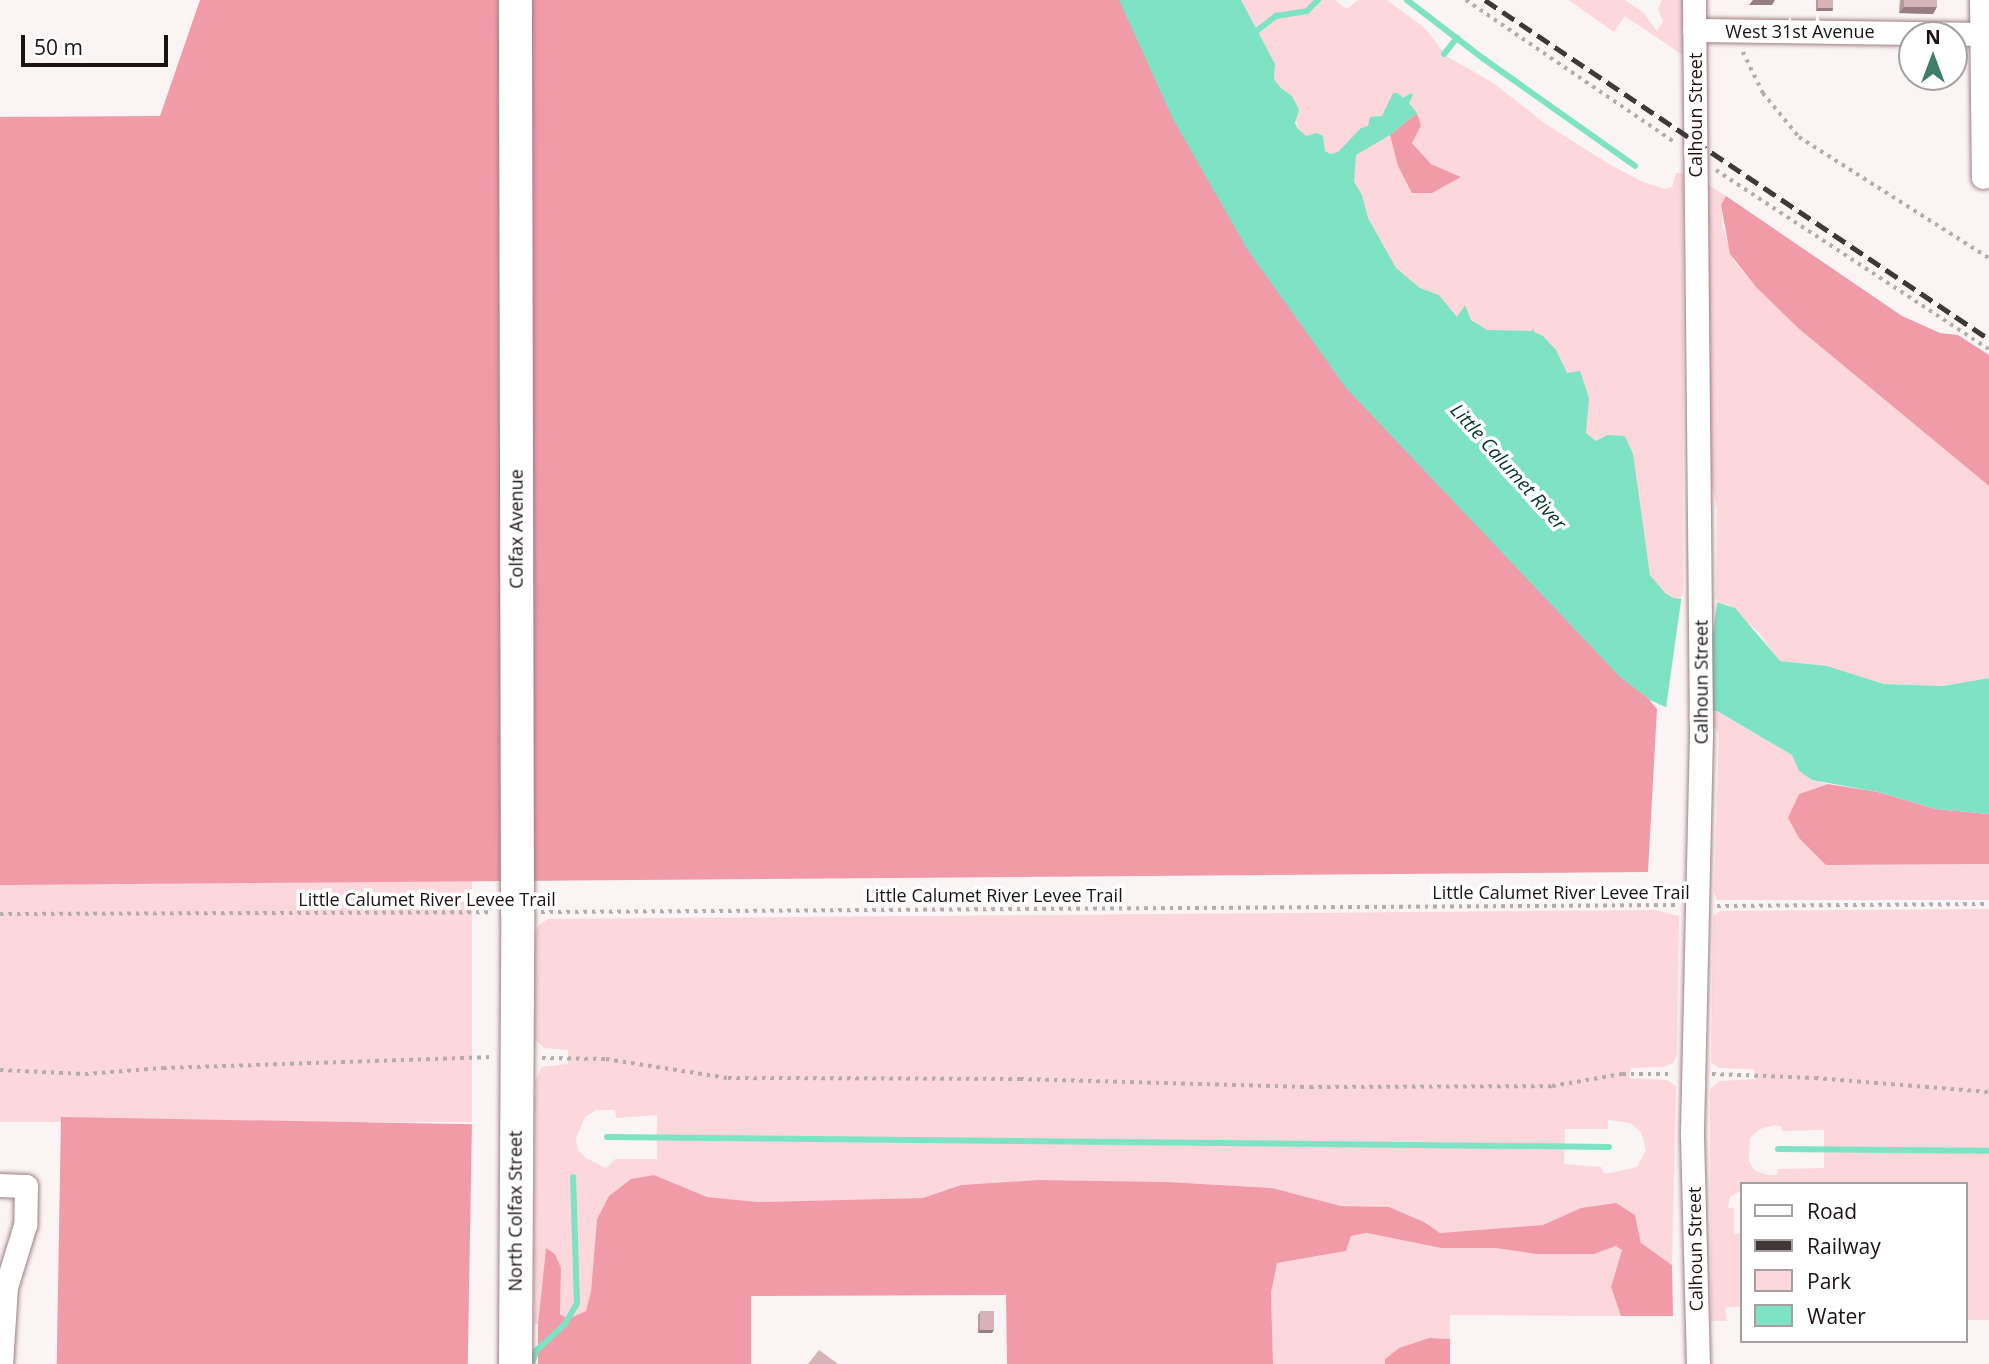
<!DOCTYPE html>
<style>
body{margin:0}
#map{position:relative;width:1989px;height:1364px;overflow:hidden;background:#fbf4f4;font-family:"Open Sans",sans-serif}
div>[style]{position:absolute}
.green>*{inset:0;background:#fcd8dd;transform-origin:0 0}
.forest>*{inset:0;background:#f19ba8;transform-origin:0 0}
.water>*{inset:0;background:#7ee2c4}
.pier>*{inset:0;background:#fbf4f4;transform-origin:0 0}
.stream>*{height:6px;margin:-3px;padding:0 3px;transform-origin:3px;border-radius:3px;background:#7ee2c4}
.path>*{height:3.5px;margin-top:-1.75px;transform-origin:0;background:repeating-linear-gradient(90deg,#b4acac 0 3.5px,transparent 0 8.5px)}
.roads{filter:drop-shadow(0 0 2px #9f7e82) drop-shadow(0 0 2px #9f7e82)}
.street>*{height:23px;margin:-11.5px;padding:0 11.5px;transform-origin:11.5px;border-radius:11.5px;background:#fff}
.secondary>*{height:33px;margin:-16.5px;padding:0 16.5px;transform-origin:16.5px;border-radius:16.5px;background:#fff}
.rail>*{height:5px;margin-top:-2.5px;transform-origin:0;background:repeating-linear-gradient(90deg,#423738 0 14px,transparent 0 21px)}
.wall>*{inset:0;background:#b89a9d;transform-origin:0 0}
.shaded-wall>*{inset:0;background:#967d80}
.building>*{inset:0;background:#d6b3b7;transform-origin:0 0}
span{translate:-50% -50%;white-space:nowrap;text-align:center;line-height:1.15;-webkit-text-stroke:7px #fff;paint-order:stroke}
.street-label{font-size:18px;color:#1d1112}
.water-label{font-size:19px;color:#013226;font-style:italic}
.legend{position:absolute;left:1740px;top:1182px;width:228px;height:161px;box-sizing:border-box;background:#fff;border:2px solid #a5a0a0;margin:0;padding:9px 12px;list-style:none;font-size:21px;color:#1d1112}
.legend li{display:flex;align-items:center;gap:14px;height:35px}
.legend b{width:35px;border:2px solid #a5a0a0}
.north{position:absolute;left:1898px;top:21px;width:70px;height:70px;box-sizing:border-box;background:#fff;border:2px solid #a5a0a0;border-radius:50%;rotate:0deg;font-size:19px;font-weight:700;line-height:28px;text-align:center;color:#1d1112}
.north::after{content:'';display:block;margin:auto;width:24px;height:32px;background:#417f6d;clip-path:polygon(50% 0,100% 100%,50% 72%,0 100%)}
.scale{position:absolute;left:21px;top:35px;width:147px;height:32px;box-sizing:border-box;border:4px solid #1d1112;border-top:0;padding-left:9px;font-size:21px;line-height:24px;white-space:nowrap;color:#1d1112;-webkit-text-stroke:5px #fff;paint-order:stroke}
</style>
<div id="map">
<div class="green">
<i style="clip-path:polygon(evenodd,1241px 0,1335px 0,1347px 9px,1358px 0,1387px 0,1426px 29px,1446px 56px,1492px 82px,1547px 125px,1609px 164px,1643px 182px,1665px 189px,1672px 187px,1676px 173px,1683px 173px,1683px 597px,1673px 598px,1664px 593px,1650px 575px,1645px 552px,1581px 442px,1532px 331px,1502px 354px,1401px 281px,1298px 129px,1292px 96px,1281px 88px,1274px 79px,1275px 64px,1241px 0,1421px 127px,1412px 142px,1431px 164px,1460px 176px,1398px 166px,1421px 127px)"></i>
<i style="clip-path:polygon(1568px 0,1625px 0,1643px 12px,1657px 31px,1663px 22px,1658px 9px,1662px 0,1684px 0,1684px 56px,1625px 16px,1614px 32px)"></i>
<i style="clip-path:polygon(1705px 183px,1726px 196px,1721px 205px,1723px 229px,1734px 261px,1756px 287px,1798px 328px,1989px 486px,1989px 678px,1943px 686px,1884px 684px,1827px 666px,1779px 661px,1759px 633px,1729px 605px,1716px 602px,1717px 510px,1711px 479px)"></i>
<i style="clip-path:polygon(1674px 711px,1716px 711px,1792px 755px,1799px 771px,1812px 780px,1828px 784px,1799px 794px,1826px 865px,1989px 864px,1989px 900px,1717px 900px,1714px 892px,1719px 734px,1717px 729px)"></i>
<i style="left:472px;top:881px;width:241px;height:472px;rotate:90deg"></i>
<i style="clip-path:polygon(evenodd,1989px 909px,1989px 1320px,1966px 1320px,1966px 1184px,1742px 1184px,1742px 1190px,1730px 1197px,1728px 1208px,1734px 1208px,1734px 1233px,1742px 1234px,1742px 1307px,1727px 1307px,1725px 1310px,1727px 1321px,1711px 1321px,1710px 1094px,1711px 1088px,1719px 1081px,1755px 1079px,1754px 1069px,1719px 1068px,1711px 1062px,1713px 916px,1720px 911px,1989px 909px,1775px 1125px,1782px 1127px,1782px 1131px,1824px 1130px,1824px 1168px,1778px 1169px,1777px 1175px,1767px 1175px,1754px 1170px,1749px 1161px,1750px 1138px,1760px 1129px,1775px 1125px)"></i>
<i style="clip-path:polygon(evenodd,1655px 910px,1679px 916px,1677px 1055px,1673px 1063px,1663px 1067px,1631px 1068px,1629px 1078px,1667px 1080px,1676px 1086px,1672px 1265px,1641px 1243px,1635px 1215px,1581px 1208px,1543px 1225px,1440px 1233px,1424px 1222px,1389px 1207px,1341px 1206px,1272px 1188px,1167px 1182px,1039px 1180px,961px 1185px,923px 1198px,757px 1202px,707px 1197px,654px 1175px,631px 1179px,609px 1196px,597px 1219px,591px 1291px,586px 1311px,568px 1319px,560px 1314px,561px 1268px,555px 1254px,546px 1248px,538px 1324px,534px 1324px,535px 1081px,542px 1067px,568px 1064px,568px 1050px,544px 1048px,535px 1040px,534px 935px,539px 925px,548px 919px,1655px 910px,596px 1110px,615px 1110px,616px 1118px,657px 1115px,657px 1159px,615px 1159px,606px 1168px,586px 1158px,578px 1150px,576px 1138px,585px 1117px,596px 1110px,1655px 910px,1608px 1120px,1630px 1123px,1641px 1132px,1646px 1150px,1637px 1167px,1611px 1173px,1604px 1173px,1601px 1167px,1564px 1164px,1565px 1129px,1608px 1129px,1608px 1120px)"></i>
<i style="clip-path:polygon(1367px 1233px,1441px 1248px,1496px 1248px,1536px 1254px,1594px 1254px,1616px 1246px,1622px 1250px,1611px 1287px,1621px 1316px,1450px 1315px,1450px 1339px,1429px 1338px,1399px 1348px,1385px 1359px,1385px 1364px,1273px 1364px,1271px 1293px,1277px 1263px,1346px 1251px,1351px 1236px)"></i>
</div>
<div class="forest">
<i style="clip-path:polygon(200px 0,1124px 0,1315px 298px,1657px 709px,1648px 872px,0 885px,0 117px,160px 116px)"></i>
<i style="clip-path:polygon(1417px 113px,1421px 126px,1412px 143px,1431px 164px,1461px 177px,1432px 193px,1412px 193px,1398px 166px,1390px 135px)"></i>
<i style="clip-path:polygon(1726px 196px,1902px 316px,1940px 333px,1958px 335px,1989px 355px,1989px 486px,1798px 328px,1756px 287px,1730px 254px,1721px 205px)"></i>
<i style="clip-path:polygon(1828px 784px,1878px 792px,1936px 809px,1989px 814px,1989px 864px,1826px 865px,1799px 838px,1788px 818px,1799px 794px)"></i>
<i style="left:61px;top:1117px;width:411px;height:248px;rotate:1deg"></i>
<i style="clip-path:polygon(654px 1175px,707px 1197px,757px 1202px,923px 1198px,961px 1185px,1039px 1180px,1167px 1182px,1272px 1188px,1341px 1206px,1389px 1207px,1424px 1222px,1440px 1233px,1543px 1225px,1581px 1208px,1616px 1203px,1635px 1215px,1641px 1243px,1672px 1265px,1673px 1316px,1621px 1316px,1611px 1287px,1622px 1250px,1616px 1246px,1594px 1254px,1536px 1254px,1496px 1248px,1441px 1248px,1367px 1233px,1351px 1236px,1346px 1251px,1277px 1263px,1271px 1293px,1273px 1364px,1007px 1364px,1006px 1295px,751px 1296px,751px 1364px,538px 1364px,538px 1324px,546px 1248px,555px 1254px,561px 1268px,560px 1314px,568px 1319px,586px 1311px,591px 1291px,597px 1219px,609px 1196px,631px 1179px)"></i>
<i style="clip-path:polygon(1429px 1338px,1450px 1339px,1450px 1364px,1385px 1364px,1385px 1359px,1399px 1348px)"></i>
</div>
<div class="water">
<i style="clip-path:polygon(1119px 0,1241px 0,1275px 64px,1274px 79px,1281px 88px,1292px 96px,1299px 110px,1295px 123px,1298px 129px,1306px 136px,1317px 133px,1323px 136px,1325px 151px,1330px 154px,1338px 152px,1361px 128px,1368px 126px,1370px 117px,1382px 116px,1393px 93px,1398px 93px,1403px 98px,1411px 93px,1413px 95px,1409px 103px,1417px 113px,1390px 135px,1356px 155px,1354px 182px,1362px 195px,1368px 218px,1396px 268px,1420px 288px,1439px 295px,1457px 317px,1465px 305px,1471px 320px,1487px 330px,1532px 331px,1534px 328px,1534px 332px,1543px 336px,1556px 350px,1567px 373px,1580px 371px,1589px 398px,1586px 433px,1596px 441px,1607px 435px,1625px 436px,1633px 454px,1650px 575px,1665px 593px,1673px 598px,1716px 602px,1735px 608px,1780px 661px,1827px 666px,1884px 684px,1943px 686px,1989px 678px,1989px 814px,1936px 809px,1878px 792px,1812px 780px,1799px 771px,1792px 755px,1717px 711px,1674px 711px,1650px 700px,1620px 677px,1346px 388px,1247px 249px,1173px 119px)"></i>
</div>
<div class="pier">
<i style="left:1682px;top:594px;width:36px;height:120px;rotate:8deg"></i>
</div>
<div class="stream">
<i style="left:1407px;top:0;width:97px;rotate:37.5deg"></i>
<i style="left:1484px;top:59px;width:185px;rotate:35.3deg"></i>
<i style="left:1254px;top:33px;width:28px;rotate:-38deg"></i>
<i style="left:1276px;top:16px;width:31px;rotate:-9deg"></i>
<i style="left:1307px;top:11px;width:16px;rotate:-45deg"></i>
<i style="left:1444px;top:54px;width:21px;rotate:-51deg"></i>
<i style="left:607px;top:1137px;width:1002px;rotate:0.57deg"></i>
<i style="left:1778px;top:1149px;width:211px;rotate:0.5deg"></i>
<i style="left:532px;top:1364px;width:14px;rotate:-73deg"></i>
<i style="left:536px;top:1351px;width:40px;rotate:-43deg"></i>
<i style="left:565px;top:1324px;width:24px;rotate:-60deg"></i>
<i style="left:577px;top:1303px;width:126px;rotate:-91.8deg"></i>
</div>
<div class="path">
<i style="left:1466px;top:0;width:252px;rotate:34.3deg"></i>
<i style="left:1743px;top:52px;width:46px;rotate:64deg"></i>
<i style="left:1763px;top:93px;width:57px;rotate:50.7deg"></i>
<i style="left:1799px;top:137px;width:225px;rotate:32.5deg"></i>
<i style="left:1716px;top:170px;width:326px;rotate:33.3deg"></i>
<i style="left:1717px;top:906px;width:272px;rotate:-0.4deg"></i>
<i style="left:541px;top:912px;width:1137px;rotate:-0.35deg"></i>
<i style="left:0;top:914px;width:491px;rotate:-0.2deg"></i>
<i style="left:542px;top:1058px;width:64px;rotate:0.9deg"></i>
<i style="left:606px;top:1059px;width:123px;rotate:8.9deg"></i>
<i style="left:728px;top:1078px;width:292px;rotate:0.2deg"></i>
<i style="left:1020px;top:1079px;width:290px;rotate:1.6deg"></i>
<i style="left:1310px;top:1087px;width:242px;rotate:-0.2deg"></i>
<i style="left:1552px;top:1086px;width:71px;rotate:-9.7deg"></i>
<i style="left:1622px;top:1074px;width:51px"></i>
<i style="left:0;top:1070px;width:85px;rotate:2.7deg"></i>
<i style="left:85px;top:1074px;width:78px;rotate:-4.4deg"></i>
<i style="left:163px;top:1068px;width:329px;rotate:-1.9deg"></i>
<i style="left:1712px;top:1074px;width:103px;rotate:2.2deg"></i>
<i style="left:1815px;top:1078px;width:175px;rotate:4.6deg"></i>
</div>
<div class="roads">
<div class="street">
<i style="left:1694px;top:0;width:734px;rotate:89.45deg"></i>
<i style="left:1701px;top:734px;width:402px;rotate:91.3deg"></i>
<i style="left:1692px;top:1136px;width:228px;rotate:88.5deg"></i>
<i style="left:1981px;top:0;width:177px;rotate:89.4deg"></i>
<i style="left:1694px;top:30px;width:295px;rotate:0.8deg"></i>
<i style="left:0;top:1185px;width:26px;rotate:2deg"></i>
<i style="left:26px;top:1186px;width:39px;rotate:91deg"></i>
<i style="left:25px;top:1225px;width:65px;rotate:107deg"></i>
<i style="left:6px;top:1287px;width:77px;rotate:93.7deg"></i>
</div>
<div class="secondary">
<i style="left:515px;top:1364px;width:452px;rotate:-89.7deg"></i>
<i style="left:517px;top:912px;width:912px;rotate:-90.13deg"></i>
</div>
</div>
<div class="rail">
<i style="left:1485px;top:0;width:607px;rotate:33.93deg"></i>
</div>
<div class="wall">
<i style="left:1816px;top:0;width:17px;height:11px"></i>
<i style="clip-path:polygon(1900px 0,1937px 0,1933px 14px,1899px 13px)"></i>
<i style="clip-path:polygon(980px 1312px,992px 1333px,978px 1333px,978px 1315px)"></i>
</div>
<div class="shaded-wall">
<i style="clip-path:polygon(1753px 0,1775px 0,1772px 5px,1749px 5px)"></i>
<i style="clip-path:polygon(1904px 7px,1937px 7px,1933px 14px,1899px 13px)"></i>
<i style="clip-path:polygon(1818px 8px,1833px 8px,1831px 11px,1816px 11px)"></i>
<i style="clip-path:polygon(980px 1330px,994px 1330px,992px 1333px,978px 1333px)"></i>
</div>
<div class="building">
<i style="left:1818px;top:0;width:15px;height:8px"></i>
<i style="left:1904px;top:0;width:33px;height:7px"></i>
<i style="left:994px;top:1311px;width:19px;height:14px;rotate:90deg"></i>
<i style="clip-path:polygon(819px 1350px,838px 1364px,808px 1364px)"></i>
</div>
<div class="street-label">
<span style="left:1800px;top:31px">West 31st Avenue</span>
<span style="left:1695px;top:115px;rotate:-90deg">Calhoun Street</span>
<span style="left:516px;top:529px;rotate:-90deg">Colfax Avenue</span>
<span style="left:1701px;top:682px;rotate:-90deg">Calhoun Street</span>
<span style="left:1561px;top:892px">Little Calumet River Levee Trail</span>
<span style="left:994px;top:895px">Little Calumet River Levee Trail</span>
<span style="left:427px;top:899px">Little Calumet River Levee Trail</span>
<span style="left:515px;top:1211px;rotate:-90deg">North Colfax Street</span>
<span style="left:1695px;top:1249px;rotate:-91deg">Calhoun Street</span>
</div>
<div class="water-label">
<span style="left:1508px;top:467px;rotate:48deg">Little Calumet River</span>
</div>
<ul class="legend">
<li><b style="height:9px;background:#fff"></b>Road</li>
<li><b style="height:9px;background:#423738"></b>Railway</li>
<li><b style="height:19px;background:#fcd8dd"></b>Park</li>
<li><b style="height:19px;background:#7ee2c4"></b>Water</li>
</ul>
<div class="north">N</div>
<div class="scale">50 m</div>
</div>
